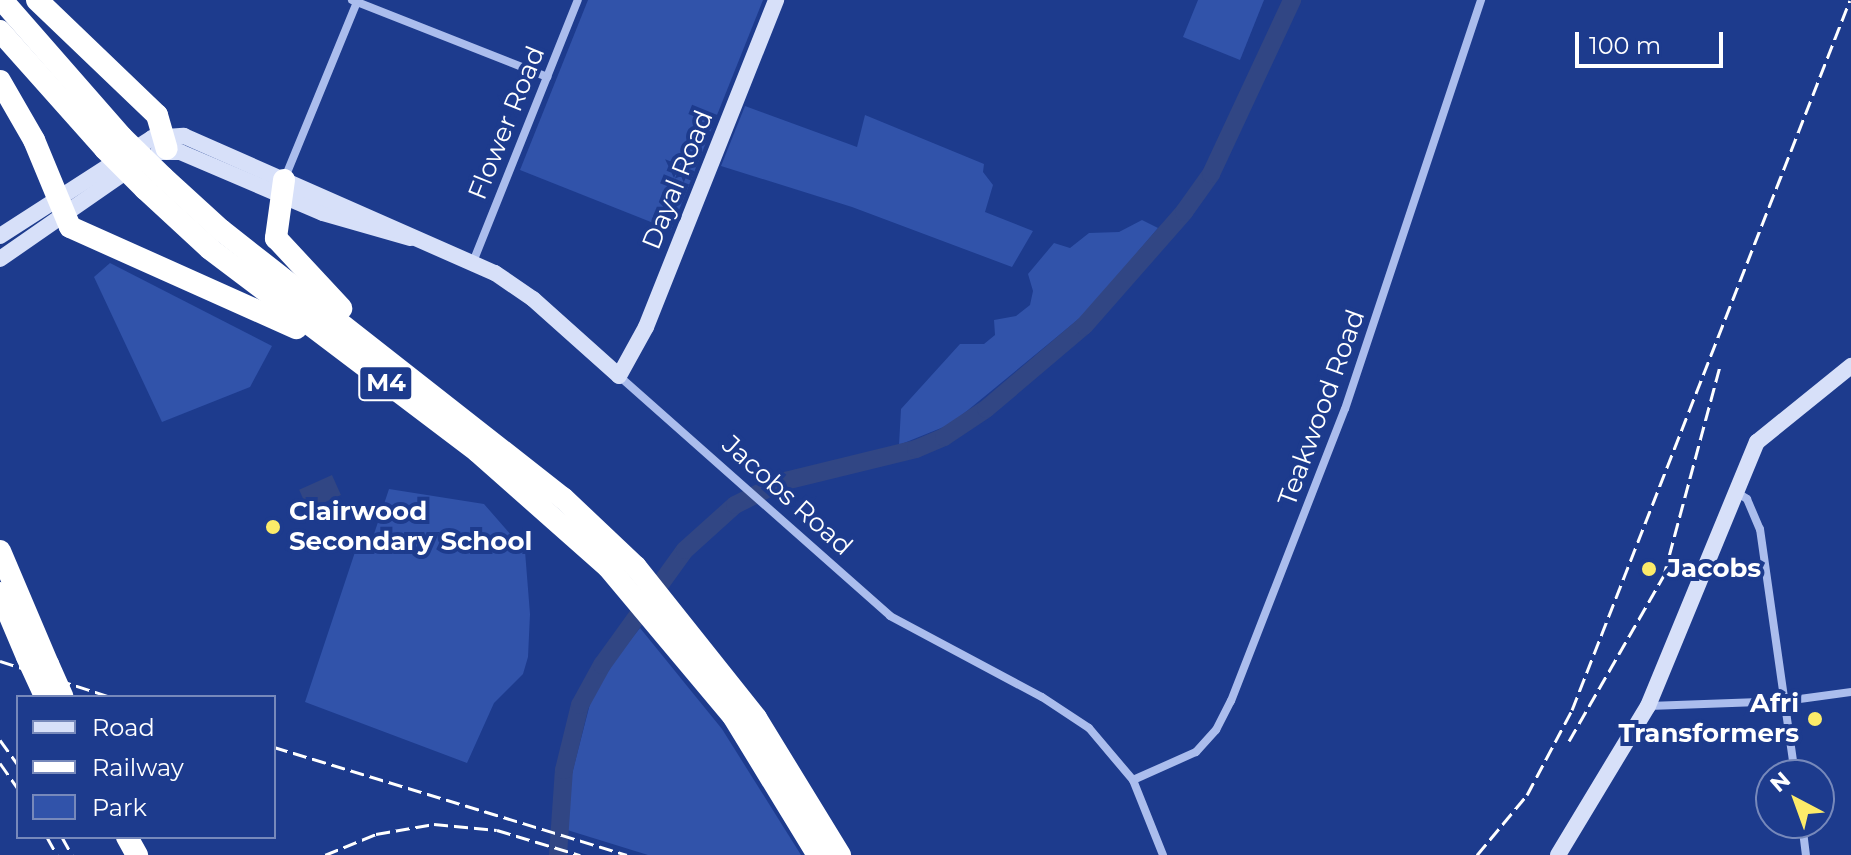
<!DOCTYPE html>
<style>
body{margin:0}
#map{position:relative;width:1851px;height:855px;overflow:hidden;background:#1d3b8d;font-family:Montserrat,sans-serif}
div>[style]{position:absolute}
.green>*{inset:0;background:#3153aa}
.water>*{inset:0;background:#314684;transform-origin:0 0}
.river>*{height:18px;margin:-9px;padding:0 9px;transform-origin:9px;border-radius:9px;background:#314684}
.street>*{height:8px;margin:-4px;padding:0 4px;transform-origin:4px;border-radius:4px;background:#abbded}
.secondary>*{height:16px;margin:-8px;padding:0 8px;transform-origin:8px;border-radius:8px;background:#d7e0f9}
.highway>*{height:22px;margin:-11px;padding:0 11px;transform-origin:11px;border-radius:11px;background:#fff}
.rail>*{height:3px;margin-top:-1.5px;transform-origin:0;background:repeating-linear-gradient(90deg,#fff 0 14px,transparent 0 20px)}
.highway-bridge>*{height:22px;margin:-11px;padding:0 11px;transform-origin:11px;border-radius:11px;background:#fff}
.dots>*{width:22px;height:22px;translate:-50% -50%;box-sizing:border-box;border:4px solid #1d3b8d;border-radius:50%}
span{translate:-50% -50%;white-space:nowrap;text-align:center;line-height:1.15;-webkit-text-stroke:8px #1d3b8d;paint-order:stroke}
.shield-label span{padding:2px 6px;background:#1d3b8d;border:2px solid;border-radius:6px;-webkit-text-stroke-width:0}
.shield-label{font-size:24px;color:#fff;font-weight:700}
.street-label{font-size:26px;color:#fff}
.poi-label{font-size:26px;color:#fff;font-weight:700}
.left{translate:0 -50%;text-align:left}
.right{translate:-100% -50%;text-align:right}
.legend{position:absolute;left:16px;top:695px;width:260px;height:144px;box-sizing:border-box;background:#1d3b8d;border:2px solid #7789bb;margin:0;padding:10px 14px;list-style:none;font-size:24px;color:#fff}
.legend li{display:flex;align-items:center;gap:16px;height:40px}
.legend b{width:40px;border:2px solid #7789bb}
.north{position:absolute;left:1755px;top:759px;width:80px;height:80px;box-sizing:border-box;background:#1d3b8d;border:2px solid #7789bb;border-radius:50%;rotate:319deg;font-size:22px;font-weight:700;line-height:32px;text-align:center;color:#fff}
.north::after{content:'';display:block;margin:auto;width:28px;height:36px;background:#fceb69;clip-path:polygon(50% 0,100% 100%,50% 72%,0 100%)}
.scale{position:absolute;left:1575px;top:32px;width:148px;height:36px;box-sizing:border-box;border:4px solid #fff;border-top:0;padding-left:10px;font-size:24px;line-height:28px;white-space:nowrap;color:#fff;-webkit-text-stroke:6px #1d3b8d;paint-order:stroke}
</style>
<div id="map">
<div class="green">
<i style="clip-path:polygon(588px 0,763px 0,671px 230px,520px 170px)"></i>
<i style="clip-path:polygon(1198px 0,1264px 0,1240px 60px,1183px 37px)"></i>
<i style="clip-path:polygon(745px 106px,857px 147px,865px 115px,984px 164px,983px 172px,993px 185px,985px 212px,1033px 231px,1012px 267px,852px 207px,721px 166px)"></i>
<i style="clip-path:polygon(1142px 220px,1158px 228px,1086px 313px,951px 424px,899px 445px,901px 409px,960px 344px,984px 344px,995px 335px,994px 320px,1016px 316px,1030px 305px,1033px 291px,1028px 274px,1054px 243px,1070px 248px,1089px 233px,1119px 232px)"></i>
<i style="clip-path:polygon(110px 263px,272px 346px,250px 387px,162px 422px,94px 277px)"></i>
<i style="clip-path:polygon(389px 489px,484px 504px,525px 551px,530px 614px,528px 657px,523px 674px,494px 703px,467px 763px,305px 702px,357px 546px,370px 546px)"></i>
<i style="clip-path:polygon(640px 628px,722px 729px,801px 855px,648px 855px,564px 829px,568px 789px,591px 700px,605px 672px)"></i>
</div>
<div class="water">
<i style="left:332px;top:475px;width:22px;height:36px;rotate:66deg"></i>
</div>
<div class="river">
<i style="left:558px;top:855px;width:85px;rotate:-86deg"></i>
<i style="left:564px;top:770px;width:67px;rotate:-76.2deg"></i>
<i style="left:580px;top:705px;width:46px;rotate:-61.2deg"></i>
<i style="left:602px;top:665px;width:142px;rotate:-54.2deg"></i>
<i style="left:685px;top:550px;width:67px;rotate:-42deg"></i>
<i style="left:735px;top:505px;width:51px;rotate:-26.6deg"></i>
<i style="left:781px;top:482px;width:139px;rotate:-13.7deg"></i>
<i style="left:916px;top:449px;width:30px;rotate:-23deg"></i>
<i style="left:944px;top:437px;width:50px;rotate:-33.7deg"></i>
<i style="left:986px;top:409px;width:128px;rotate:-40.3deg"></i>
<i style="left:1084px;top:326px;width:152px;rotate:-48.7deg"></i>
<i style="left:1184px;top:212px;width:47px;rotate:-54.6deg"></i>
<i style="left:1211px;top:174px;width:192px;rotate:-65deg"></i>
</div>
<div class="street">
<i style="left:352px;top:0;width:210px;rotate:21.5deg"></i>
<i style="left:284px;top:180px;width:195px;rotate:-67.7deg"></i>
<i style="left:473px;top:262px;width:282px;rotate:-68.2deg"></i>
<i style="left:619px;top:376px;width:362px;rotate:41.5deg"></i>
<i style="left:890px;top:616px;width:172px;rotate:28.1deg"></i>
<i style="left:1042px;top:697px;width:56px;rotate:33.4deg"></i>
<i style="left:1089px;top:728px;width:68px;rotate:49.8deg"></i>
<i style="left:1133px;top:780px;width:81px;rotate:68.2deg"></i>
<i style="left:1736px;top:492px;width:13px;rotate:32deg"></i>
<i style="left:1747px;top:499px;width:33px;rotate:67deg"></i>
<i style="left:1760px;top:529px;width:248px;rotate:81.9deg"></i>
<i style="left:1649px;top:706px;width:136px;rotate:-2.1deg"></i>
<i style="left:1785px;top:701px;width:67px;rotate:-7.8deg"></i>
<i style="left:1133px;top:780px;width:69px;rotate:-24deg"></i>
<i style="left:1196px;top:752px;width:30px;rotate:-48deg"></i>
<i style="left:1216px;top:730px;width:33px;rotate:-63deg"></i>
<i style="left:1231px;top:701px;width:313px;rotate:-68.7deg"></i>
<i style="left:1345px;top:409px;width:431px;rotate:-71.6deg"></i>
<i style="left:1802px;top:823px;width:32px;rotate:83deg"></i>
</div>
<div class="secondary">
<i style="left:158px;top:152px;width:22px"></i>
<i style="left:180px;top:152px;width:155px;rotate:23.1deg"></i>
<i style="left:323px;top:213px;width:91px;rotate:16deg"></i>
<i style="left:0;top:236px;width:181px;rotate:-32.8deg"></i>
<i style="left:152px;top:138px;width:32px;rotate:-4deg"></i>
<i style="left:184px;top:136px;width:340px;rotate:23.8deg"></i>
<i style="left:495px;top:273px;width:46px;rotate:34.4deg"></i>
<i style="left:533px;top:299px;width:115px;rotate:41.8deg"></i>
<i style="left:619px;top:376px;width:56px;rotate:-61.1deg"></i>
<i style="left:646px;top:327px;width:352px;rotate:-68.3deg"></i>
<i style="left:0;top:259px;width:165px;rotate:-34.8deg"></i>
<i style="left:1558px;top:855px;width:174px;rotate:-58.9deg"></i>
<i style="left:1648px;top:706px;width:286px;rotate:-67.6deg"></i>
<i style="left:1757px;top:442px;width:121px;rotate:-39deg"></i>
</div>
<div class="highway">
<i style="left:2px;top:0;width:182px;rotate:48.8deg"></i>
<i style="left:37px;top:0;width:166px;rotate:43.8deg"></i>
<i style="left:157px;top:115px;width:35px;rotate:74deg"></i>
<i style="left:0;top:31px;width:158px;rotate:48.3deg"></i>
<i style="left:0;top:81px;width:68px;rotate:60deg"></i>
<i style="left:34px;top:140px;width:94px;rotate:67.5deg"></i>
<i style="left:70px;top:227px;width:248px;rotate:24.1deg"></i>
<i style="left:163px;top:177px;width:79px;rotate:42.4deg"></i>
<i style="left:221px;top:230px;width:434px;rotate:38.1deg"></i>
<i style="left:563px;top:498px;width:100px;rotate:43.4deg"></i>
<i style="left:636px;top:567px;width:193px;rotate:51.5deg"></i>
<i style="left:756px;top:718px;width:161px;rotate:58.5deg"></i>
<i style="left:284px;top:180px;width:59px;rotate:97.9deg"></i>
<i style="left:276px;top:238px;width:96px;rotate:47.1deg"></i>
<i style="left:145px;top:189px;width:88px;rotate:42.7deg"></i>
<i style="left:210px;top:249px;width:336px;rotate:37.1deg"></i>
<i style="left:478px;top:452px;width:174px;rotate:41.5deg"></i>
<i style="left:608px;top:567px;width:194px;rotate:50deg"></i>
<i style="left:733px;top:716px;width:163px;rotate:58.6deg"></i>
<i style="left:0;top:551px;width:123px;rotate:67deg"></i>
<i style="left:0;top:593px;width:69px;rotate:67.1deg"></i>
<i style="left:127px;top:837px;width:21px;rotate:61deg"></i>
</div>
<div class="rail">
<i style="left:0;top:661px;width:117px;rotate:18deg"></i>
<i style="left:0;top:740px;width:31px;rotate:54deg"></i>
<i style="left:1569px;top:741px;width:191px;rotate:-60.2deg"></i>
<i style="left:1664px;top:575px;width:216px;rotate:-75deg"></i>
<i style="left:274px;top:747px;width:369px;rotate:17deg"></i>
<i style="left:0;top:763px;width:32px;rotate:55deg"></i>
<i style="left:47px;top:837px;width:21px;rotate:61deg"></i>
<i style="left:62px;top:837px;width:21px;rotate:61deg"></i>
<i style="left:325px;top:855px;width:55px;rotate:-22.4deg"></i>
<i style="left:376px;top:834px;width:59px;rotate:-9.8deg"></i>
<i style="left:434px;top:824px;width:63px;rotate:5.4deg"></i>
<i style="left:497px;top:830px;width:87px;rotate:16.8deg"></i>
<i style="left:1477px;top:855px;width:78px;rotate:-50.2deg"></i>
<i style="left:1527px;top:795px;width:96px;rotate:-62.1deg"></i>
<i style="left:1572px;top:710px;width:762px;rotate:-68.62deg"></i>
</div>
<div class="highway-bridge">
<i style="left:122px;top:137px;width:57px;rotate:44.3deg"></i>
<i style="left:105px;top:149px;width:57px;rotate:45deg"></i>
<i style="left:27px;top:657px;width:41px;rotate:65.3deg"></i>
<i style="left:48px;top:664px;width:36px;rotate:66deg"></i>
</div>
<div class="dots">
<i style="left:273px;top:527px;background:#fceb69"></i>
<i style="left:1649px;top:569px;background:#fceb69"></i>
<i style="left:1815px;top:719px;background:#fceb69"></i>
</div>
<div class="shield-label">
<span style="left:386px;top:383px">M4</span>
</div>
<div class="street-label">
<span style="left:507px;top:123px;rotate:-68deg">Flower Road</span>
<span style="left:678px;top:180px;rotate:-68deg">Dayal Road</span>
<span style="left:1322px;top:408px;rotate:-70deg">Teakwood Road</span>
<span style="left:787px;top:496px;rotate:42deg">Jacobs Road</span>
</div>
<div class="poi-label">
<span class="left" style="left:289px;top:527px">Clairwood<br>Secondary School</span>
<span class="left" style="left:1667px;top:569px">Jacobs</span>
<span class="right" style="left:1799px;top:719px">Afri<br>Transformers</span>
</div>
<ul class="legend">
<li><b style="height:10px;background:#d7e0f9"></b>Road</li>
<li><b style="height:10px;background:#fff"></b>Railway</li>
<li><b style="height:22px;background:#3153aa"></b>Park</li>
</ul>
<div class="north">N</div>
<div class="scale">100 m</div>
</div>
